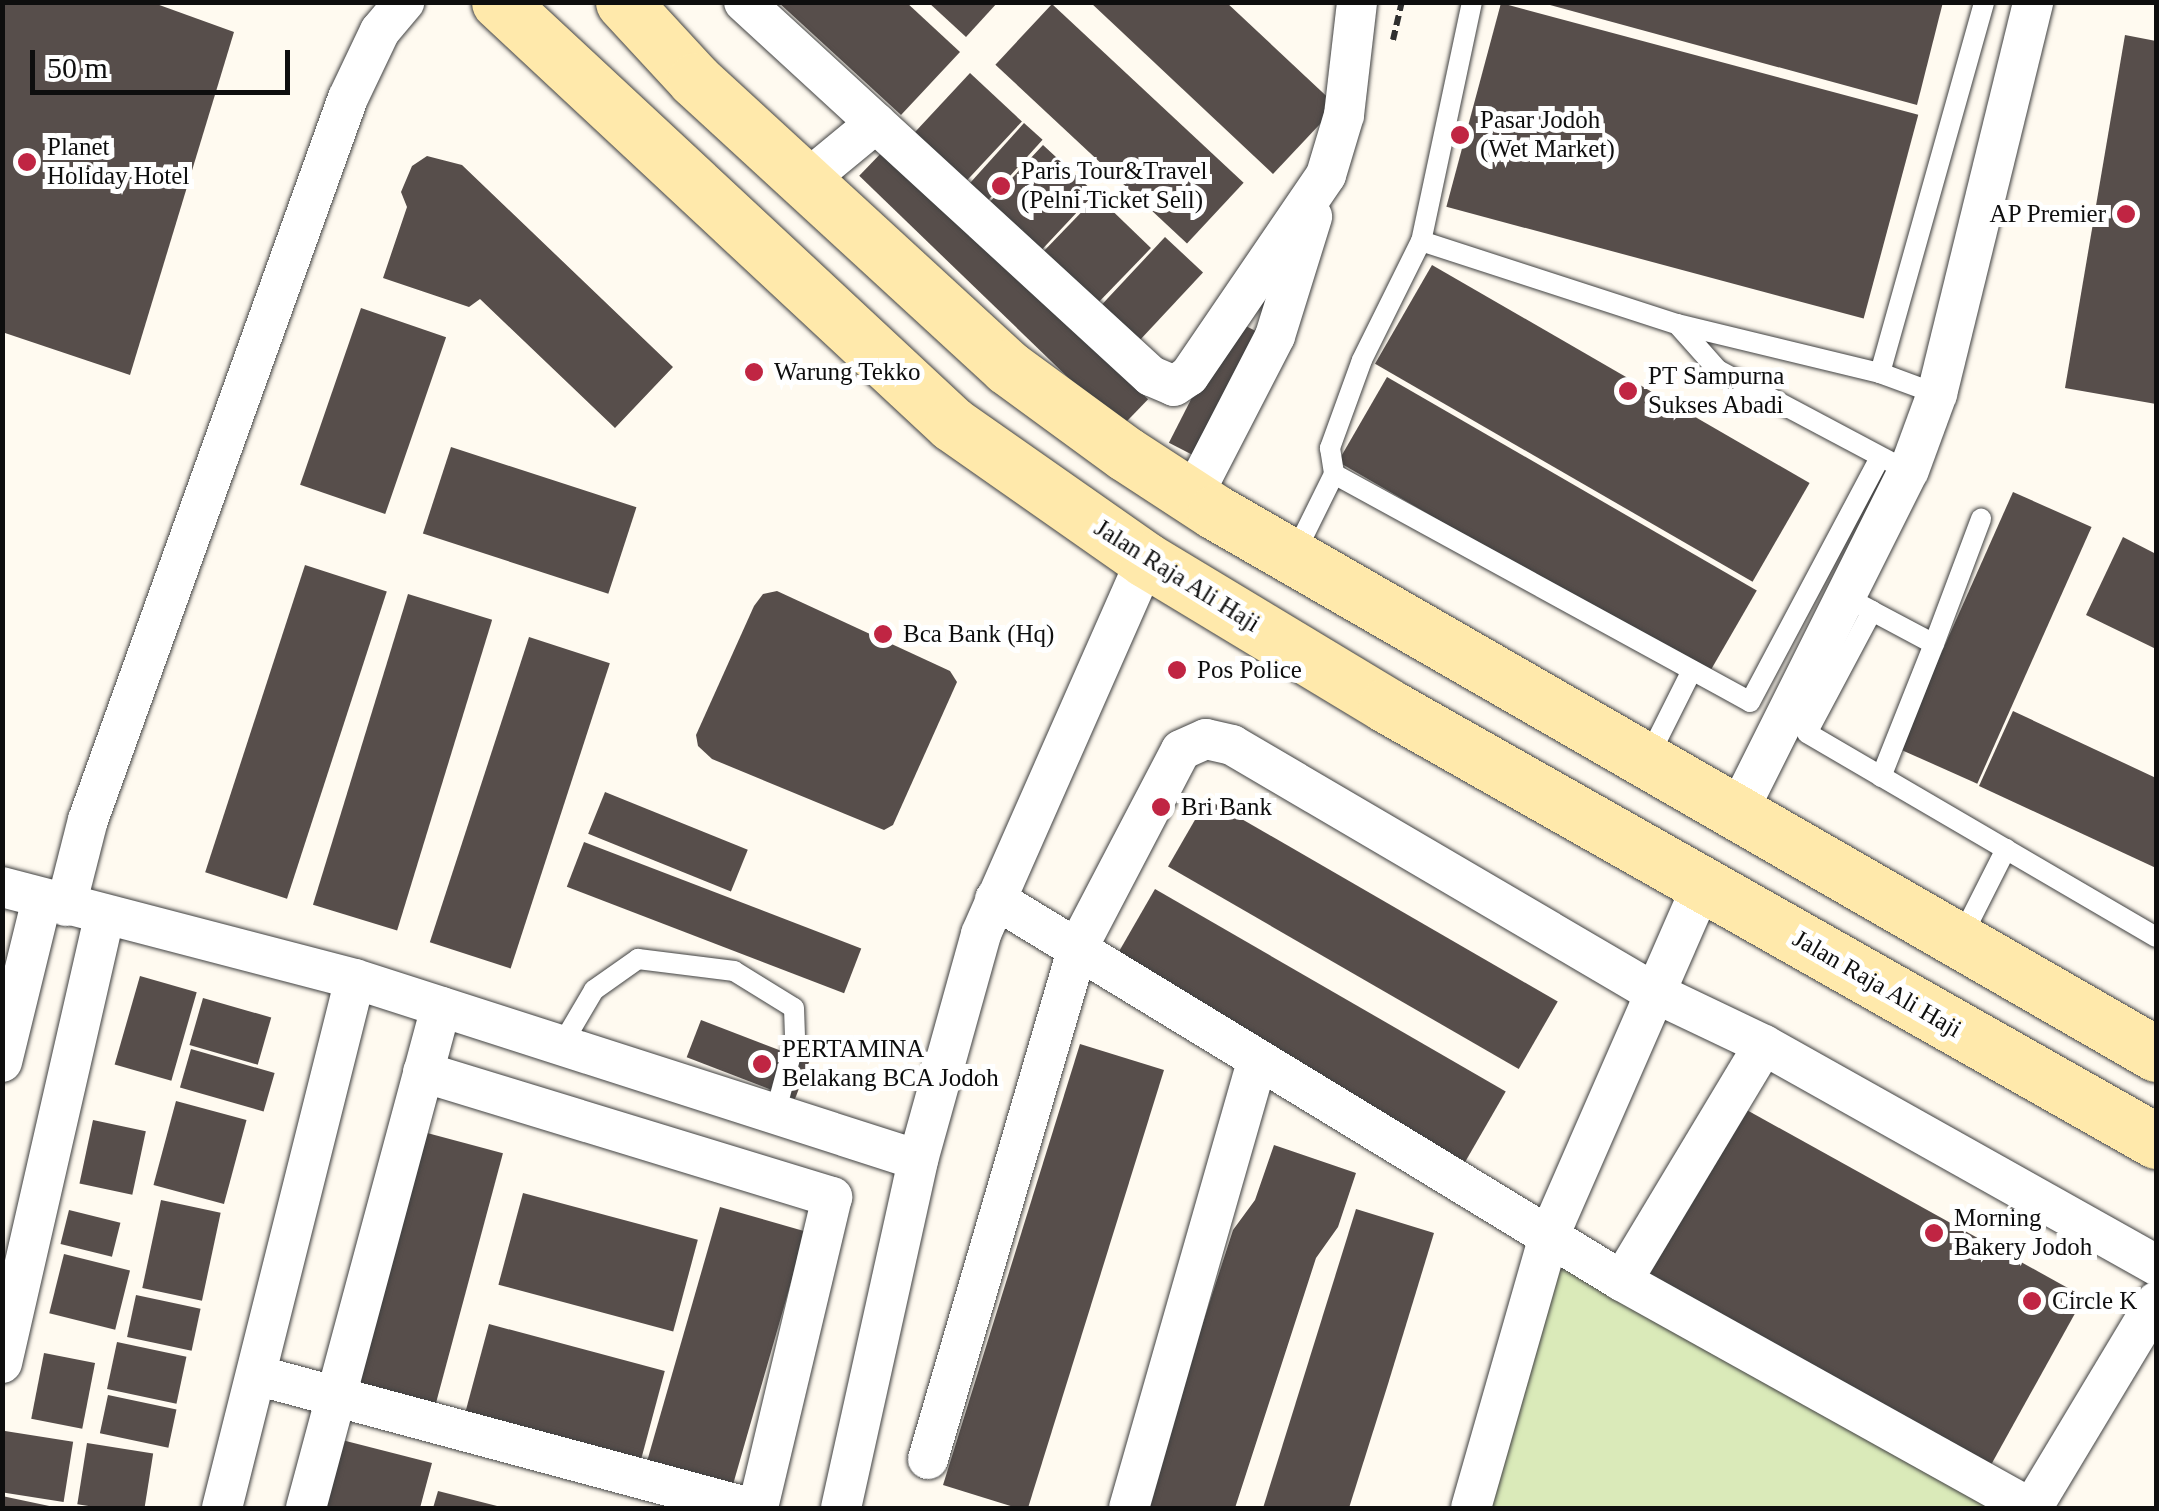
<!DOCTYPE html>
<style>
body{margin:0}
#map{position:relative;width:2159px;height:1511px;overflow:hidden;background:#fffaf0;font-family:"Times New Roman",serif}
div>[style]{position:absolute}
.green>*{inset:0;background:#daeab9}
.building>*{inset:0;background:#574e4b;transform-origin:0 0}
.path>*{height:6px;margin-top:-3px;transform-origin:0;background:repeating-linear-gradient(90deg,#303030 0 10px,transparent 0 15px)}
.roads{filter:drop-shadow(0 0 2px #414141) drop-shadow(0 0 2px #414141)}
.service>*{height:20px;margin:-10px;padding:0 10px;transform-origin:10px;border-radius:10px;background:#fff}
.minor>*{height:40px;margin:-20px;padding:0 20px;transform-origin:20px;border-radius:20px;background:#fff}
.secondary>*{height:55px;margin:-27.5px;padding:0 27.5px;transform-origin:27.5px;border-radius:27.5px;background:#ffe9ab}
.dots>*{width:28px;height:28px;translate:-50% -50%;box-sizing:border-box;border:5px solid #fff;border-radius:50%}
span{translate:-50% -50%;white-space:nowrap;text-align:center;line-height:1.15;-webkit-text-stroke:10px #fff;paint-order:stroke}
.poi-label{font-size:25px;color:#0e0e0e}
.left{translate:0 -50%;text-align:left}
.right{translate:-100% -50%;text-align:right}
.street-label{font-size:25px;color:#0e0e0e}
.frame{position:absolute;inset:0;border:5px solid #0e0e0e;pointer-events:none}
.scale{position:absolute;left:30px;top:50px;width:260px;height:45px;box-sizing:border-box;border:5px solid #0e0e0e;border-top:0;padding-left:12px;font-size:30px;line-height:35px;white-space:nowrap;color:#0e0e0e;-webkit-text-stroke:8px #fff;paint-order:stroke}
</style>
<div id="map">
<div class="green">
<i style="clip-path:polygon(1551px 1245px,2027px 1508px,1482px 1508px)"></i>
</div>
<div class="building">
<i style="clip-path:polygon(2px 2px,151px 2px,234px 32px,130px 375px,2px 332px)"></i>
<i style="clip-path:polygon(778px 2px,906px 2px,960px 52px,901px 115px)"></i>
<i style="clip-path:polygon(928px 2px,998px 2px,966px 37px)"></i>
<i style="clip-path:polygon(1090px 2px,1226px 2px,1337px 106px,1273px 174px)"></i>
<i style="clip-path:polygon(1539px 2px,1943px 2px,1917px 105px)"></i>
<i style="left:1501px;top:3px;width:432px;height:211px;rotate:15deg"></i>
<i style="left:1052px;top:4px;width:262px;height:83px;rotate:43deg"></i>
<i style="clip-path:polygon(2125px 35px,2156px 41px,2156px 404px,2065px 388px)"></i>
<i style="left:970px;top:73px;width:71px;height:86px;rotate:43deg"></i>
<i style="left:1024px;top:123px;width:25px;height:86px;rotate:42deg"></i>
<i style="clip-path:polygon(1043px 145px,1095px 193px,1034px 258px,1014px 239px,1023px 229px,1014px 236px,984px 208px)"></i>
<i style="left:887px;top:147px;width:363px;height:40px;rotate:44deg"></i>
<i style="clip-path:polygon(427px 156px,462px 165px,673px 367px,615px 428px,480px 299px,469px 307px,383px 278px,407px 207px,401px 192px,412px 166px)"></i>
<i style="left:1097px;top:196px;width:75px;height:83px;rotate:44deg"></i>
<i style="left:1165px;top:237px;width:52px;height:101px;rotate:43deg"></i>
<i style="left:1432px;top:265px;width:436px;height:114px;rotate:30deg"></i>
<i style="left:361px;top:308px;width:90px;height:187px;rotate:19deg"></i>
<i style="left:1232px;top:319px;width:36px;height:139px;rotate:27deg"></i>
<i style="left:1387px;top:377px;width:427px;height:98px;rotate:30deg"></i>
<i style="left:451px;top:447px;width:195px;height:91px;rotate:18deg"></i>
<i style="left:2013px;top:492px;width:86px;height:281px;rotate:24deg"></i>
<i style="clip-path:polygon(2123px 537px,2156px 554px,2156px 649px,2086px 615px)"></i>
<i style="left:305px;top:565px;width:86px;height:323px;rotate:18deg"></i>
<i style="clip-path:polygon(777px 591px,950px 671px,957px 682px,893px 825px,884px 830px,712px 759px,698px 746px,696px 735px,754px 606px,763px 594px)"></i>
<i style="left:408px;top:594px;width:88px;height:325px;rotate:17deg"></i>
<i style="left:529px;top:637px;width:85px;height:321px;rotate:18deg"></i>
<i style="clip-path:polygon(2013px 711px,2156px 778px,2156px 868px,1979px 786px)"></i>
<i style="left:605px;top:792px;width:154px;height:45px;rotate:22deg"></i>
<i style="left:1207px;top:799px;width:405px;height:78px;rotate:30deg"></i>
<i style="left:584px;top:842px;width:297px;height:48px;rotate:21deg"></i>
<i style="left:1155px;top:889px;width:405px;height:81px;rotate:30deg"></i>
<i style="left:140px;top:976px;width:59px;height:92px;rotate:16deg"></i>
<i style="left:203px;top:998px;width:71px;height:49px;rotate:16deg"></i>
<i style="left:701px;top:1020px;width:116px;height:40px;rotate:21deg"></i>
<i style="clip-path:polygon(1080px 1044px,1164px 1070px,1028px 1508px,1017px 1508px,943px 1485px)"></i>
<i style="left:191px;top:1049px;width:87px;height:40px;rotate:16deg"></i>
<i style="left:176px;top:1101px;width:73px;height:87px;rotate:15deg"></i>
<i style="left:1736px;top:1104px;width:398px;height:205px;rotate:29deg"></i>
<i style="left:93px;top:1120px;width:54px;height:65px;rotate:12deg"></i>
<i style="left:416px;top:1130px;width:90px;height:262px;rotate:15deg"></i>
<i style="clip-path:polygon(1274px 1145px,1356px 1173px,1338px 1227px,1316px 1258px,1235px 1508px,1143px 1508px,1233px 1230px,1255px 1200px)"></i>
<i style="left:523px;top:1193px;width:181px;height:95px;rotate:15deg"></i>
<i style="left:161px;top:1200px;width:61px;height:90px;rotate:12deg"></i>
<i style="left:720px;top:1207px;width:89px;height:272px;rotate:16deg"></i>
<i style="clip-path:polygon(1356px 1209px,1434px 1233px,1388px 1384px,1349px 1508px,1263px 1508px)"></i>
<i style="left:69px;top:1210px;width:53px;height:35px;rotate:14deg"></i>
<i style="left:64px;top:1254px;width:68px;height:61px;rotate:14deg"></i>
<i style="left:136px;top:1295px;width:66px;height:43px;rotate:12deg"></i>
<i style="left:489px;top:1324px;width:182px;height:95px;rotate:15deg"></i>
<i style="left:117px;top:1342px;width:71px;height:48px;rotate:12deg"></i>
<i style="left:44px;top:1353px;width:52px;height:67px;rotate:11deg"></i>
<i style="left:108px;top:1395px;width:70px;height:39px;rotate:12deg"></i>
<i style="left:5px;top:1431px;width:69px;height:61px;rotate:9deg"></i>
<i style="clip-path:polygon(342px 1440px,432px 1463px,420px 1508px,324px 1508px)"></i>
<i style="left:87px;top:1443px;width:67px;height:62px;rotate:9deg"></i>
<i style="clip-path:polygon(438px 1491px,501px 1507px,501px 1508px,433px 1508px)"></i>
<i style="clip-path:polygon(2px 1496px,54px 1507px,54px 1508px,2px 1508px)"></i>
</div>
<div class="path">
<i style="left:1393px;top:40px;width:39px;rotate:-77deg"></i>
</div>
<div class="roads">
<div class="service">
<i style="left:1472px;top:2px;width:244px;rotate:102deg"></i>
<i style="left:1421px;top:241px;width:269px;rotate:18deg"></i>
<i style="left:1677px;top:324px;width:209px;rotate:13.6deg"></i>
<i style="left:1880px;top:373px;width:61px;rotate:20.2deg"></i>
<i style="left:1421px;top:241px;width:133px;rotate:116.4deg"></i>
<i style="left:1362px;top:360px;width:94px;rotate:110deg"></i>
<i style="left:1330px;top:448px;width:26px;rotate:81deg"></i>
<i style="left:1334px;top:474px;width:474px;rotate:28.7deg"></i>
<i style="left:1750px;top:702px;width:277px;rotate:-62deg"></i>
<i style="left:1677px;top:324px;width:62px;rotate:48.3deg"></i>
<i style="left:1718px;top:370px;width:196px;rotate:28deg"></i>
<i style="left:1880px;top:373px;width:385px;rotate:-74.3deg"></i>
<i style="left:1295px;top:553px;width:88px;rotate:-63.7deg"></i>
<i style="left:1846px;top:597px;width:30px;rotate:28deg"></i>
<i style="left:1872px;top:611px;width:138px;rotate:118deg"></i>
<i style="left:1807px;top:733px;width:404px;rotate:30.3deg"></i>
<i style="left:1872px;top:611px;width:70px;rotate:28deg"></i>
<i style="left:1934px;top:644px;width:134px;rotate:-69.4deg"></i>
<i style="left:1648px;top:758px;width:98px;rotate:-63.4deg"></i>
<i style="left:1881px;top:777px;width:143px;rotate:-68.3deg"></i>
<i style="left:1961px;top:938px;width:100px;rotate:-63.2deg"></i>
<i style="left:561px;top:1046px;width:65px;rotate:-59.5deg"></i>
<i style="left:594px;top:990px;width:54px;rotate:-35.2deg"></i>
<i style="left:638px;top:959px;width:97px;rotate:7.1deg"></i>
<i style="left:734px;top:971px;width:70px;rotate:31.7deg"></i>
<i style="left:794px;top:1008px;width:32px;rotate:88deg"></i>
<i style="left:795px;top:1040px;width:77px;rotate:105.1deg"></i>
</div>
<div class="minor">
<i style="left:744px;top:2px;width:553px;rotate:42.58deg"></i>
<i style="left:1151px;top:376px;width:25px;rotate:23deg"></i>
<i style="left:1174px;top:386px;width:18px;rotate:-34deg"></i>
<i style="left:1189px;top:376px;width:243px;rotate:-55.7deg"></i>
<i style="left:1326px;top:175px;width:63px;rotate:-73.3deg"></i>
<i style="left:1344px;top:115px;width:114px;rotate:-83.4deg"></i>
<i style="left:808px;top:179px;width:88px;rotate:-39.5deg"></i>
<i style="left:1192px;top:497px;width:181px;rotate:-62.7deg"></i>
<i style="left:1275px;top:336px;width:125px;rotate:-72.7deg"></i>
<i style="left:1738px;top:811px;width:381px;rotate:-63.4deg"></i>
<i style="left:1909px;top:470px;width:81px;rotate:-69.8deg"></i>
<i style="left:1937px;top:394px;width:404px;rotate:-76.2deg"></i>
<i style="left:2px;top:887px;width:365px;rotate:14.6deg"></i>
<i style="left:355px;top:979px;width:591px;rotate:17.82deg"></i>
<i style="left:995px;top:899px;width:734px;rotate:31.35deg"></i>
<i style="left:1622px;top:1281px;width:467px;rotate:29.1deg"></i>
<i style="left:66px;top:906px;width:89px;rotate:-75.7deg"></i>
<i style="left:88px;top:820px;width:767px;rotate:-70.2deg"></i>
<i style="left:348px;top:98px;width:74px;rotate:-64.5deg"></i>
<i style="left:380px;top:31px;width:38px;rotate:-50deg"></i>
<i style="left:2px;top:1062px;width:168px;rotate:-76.2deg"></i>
<i style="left:423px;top:1072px;width:428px;rotate:17deg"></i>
<i style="left:832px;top:1197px;width:320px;rotate:103.4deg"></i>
<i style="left:1622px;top:1281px;width:275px;rotate:-59deg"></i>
<i style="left:2px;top:1363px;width:458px;rotate:-77.1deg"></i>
<i style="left:256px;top:1375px;width:512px;rotate:15.07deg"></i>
<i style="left:928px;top:1459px;width:534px;rotate:-73.67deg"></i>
<i style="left:1078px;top:947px;width:222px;rotate:-62.4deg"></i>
<i style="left:1181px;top:750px;width:27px;rotate:-24deg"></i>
<i style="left:1206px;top:739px;width:27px;rotate:13deg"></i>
<i style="left:1232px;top:745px;width:488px;rotate:30.4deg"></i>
<i style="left:1653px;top:992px;width:123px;rotate:25.5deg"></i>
<i style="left:1764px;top:1045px;width:450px;rotate:29.3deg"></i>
<i style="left:222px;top:1508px;width:545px;rotate:-75.89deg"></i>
<i style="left:306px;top:1508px;width:519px;rotate:-74.92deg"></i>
<i style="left:841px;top:1508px;width:356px;rotate:-77.5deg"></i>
<i style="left:918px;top:1160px;width:235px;rotate:-74.4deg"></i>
<i style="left:981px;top:934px;width:409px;rotate:-66.2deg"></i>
<i style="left:1129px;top:1508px;width:463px;rotate:-74deg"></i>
<i style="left:1471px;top:1508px;width:283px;rotate:-74deg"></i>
<i style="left:1549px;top:1236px;width:383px;rotate:-66.4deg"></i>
<i style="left:2032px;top:1508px;width:240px;rotate:-59deg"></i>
</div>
<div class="secondary">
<i style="left:499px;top:2px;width:619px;rotate:42.97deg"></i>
<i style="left:952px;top:424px;width:237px;rotate:35deg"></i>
<i style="left:1146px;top:560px;width:280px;rotate:31.1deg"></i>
<i style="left:1386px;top:705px;width:885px;rotate:29.52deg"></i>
<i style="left:623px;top:2px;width:106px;rotate:47.3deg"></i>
<i style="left:695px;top:80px;width:424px;rotate:42.6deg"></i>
<i style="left:1007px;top:367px;width:147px;rotate:36.2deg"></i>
<i style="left:1126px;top:454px;width:106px;rotate:33.1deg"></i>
<i style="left:1215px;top:512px;width:1086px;rotate:29.94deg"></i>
</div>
</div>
<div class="dots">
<i style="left:1460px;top:135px;background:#c02543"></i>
<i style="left:27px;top:162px;background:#c02543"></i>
<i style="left:1001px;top:186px;background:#c02543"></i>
<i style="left:2126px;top:214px;background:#c02543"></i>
<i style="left:754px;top:372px;background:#c02543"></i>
<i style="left:1628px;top:391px;background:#c02543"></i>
<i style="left:883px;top:634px;background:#c02543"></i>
<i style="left:1177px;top:670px;background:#c02543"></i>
<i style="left:1161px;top:807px;background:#c02543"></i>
<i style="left:762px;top:1064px;background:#c02543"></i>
<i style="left:1934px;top:1233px;background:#c02543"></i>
<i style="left:2032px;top:1301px;background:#c02543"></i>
</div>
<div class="poi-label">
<span class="left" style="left:1480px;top:135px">Pasar Jodoh<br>(Wet Market)</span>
<span class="left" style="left:47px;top:162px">Planet<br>Holiday Hotel</span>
<span class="left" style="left:1021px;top:186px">Paris Tour&amp;Travel<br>(Pelni Ticket Sell)</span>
<span class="right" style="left:2106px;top:214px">AP Premier</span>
<span class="left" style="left:774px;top:372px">Warung Tekko</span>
<span class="left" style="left:1648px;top:391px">PT Sampurna<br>Sukses Abadi</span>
<span class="left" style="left:903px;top:634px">Bca Bank (Hq)</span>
<span class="left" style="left:1197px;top:670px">Pos Police</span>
<span class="left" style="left:1181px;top:807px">Bri Bank</span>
<span class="left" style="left:782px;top:1064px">PERTAMINA<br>Belakang BCA Jodoh</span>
<span class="left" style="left:1954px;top:1233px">Morning<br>Bakery Jodoh</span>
<span class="left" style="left:2052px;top:1301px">Circle K</span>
</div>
<div class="street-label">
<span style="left:1177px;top:576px;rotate:32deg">Jalan Raja Ali Haji</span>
<span style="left:1877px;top:984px;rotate:30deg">Jalan Raja Ali Haji</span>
</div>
<div class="frame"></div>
<div class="scale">50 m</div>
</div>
